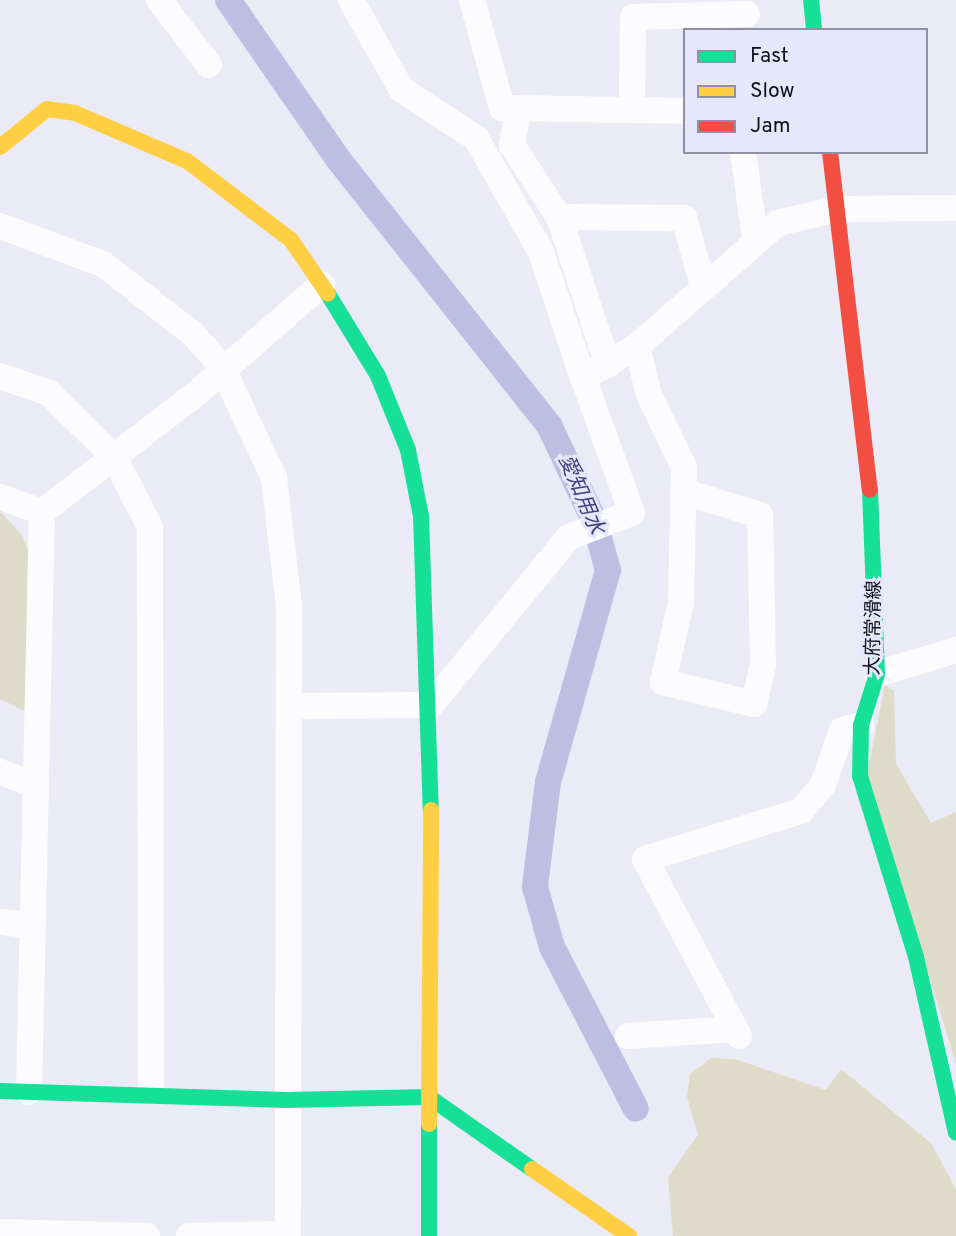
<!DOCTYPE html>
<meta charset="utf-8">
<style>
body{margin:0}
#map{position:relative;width:956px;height:1236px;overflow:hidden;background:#ebebf7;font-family:Overpass,"Noto Sans JP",sans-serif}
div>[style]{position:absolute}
.green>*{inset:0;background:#dedcc9}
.canal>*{height:26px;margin:-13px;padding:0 13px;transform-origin:13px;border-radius:13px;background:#bdbee1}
.street>*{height:26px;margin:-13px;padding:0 13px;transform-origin:13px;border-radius:13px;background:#fcfcfe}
.fast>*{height:16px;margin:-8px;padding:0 8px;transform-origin:8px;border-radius:8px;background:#16e098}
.slow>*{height:16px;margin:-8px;padding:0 8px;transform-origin:8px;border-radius:8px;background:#ffcf43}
.jam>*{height:16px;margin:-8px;padding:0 8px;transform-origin:8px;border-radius:8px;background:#f24e42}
span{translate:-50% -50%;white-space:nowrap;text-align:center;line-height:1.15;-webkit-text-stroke:6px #e6e6fc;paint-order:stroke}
.street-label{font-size:19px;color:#0e0e17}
.water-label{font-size:21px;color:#44407b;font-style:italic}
.legend{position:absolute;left:683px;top:28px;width:245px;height:126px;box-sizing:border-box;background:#e6e6fc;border:2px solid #9090a0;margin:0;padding:9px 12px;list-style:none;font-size:21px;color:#0e0e17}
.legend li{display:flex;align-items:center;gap:14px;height:35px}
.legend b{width:35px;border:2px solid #9090a0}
</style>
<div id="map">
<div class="green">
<i style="clip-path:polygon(0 511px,21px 534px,40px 577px,42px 719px,0 699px)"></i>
<i style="clip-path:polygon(885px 685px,894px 691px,896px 764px,931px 823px,956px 812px,956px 1064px,867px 774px)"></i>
<i style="clip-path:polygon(711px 1058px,735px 1059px,826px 1090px,841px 1069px,932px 1144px,956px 1190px,956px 1236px,673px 1236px,668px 1177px,698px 1135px,687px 1097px,690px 1074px)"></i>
</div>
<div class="canal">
<i style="left:228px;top:0;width:193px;rotate:55.3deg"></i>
<i style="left:338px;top:159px;width:340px;rotate:51.6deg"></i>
<i style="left:549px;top:425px;width:105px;rotate:64.7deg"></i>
<i style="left:594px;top:520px;width:52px;rotate:74.4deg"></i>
<i style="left:608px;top:570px;width:220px;rotate:105.8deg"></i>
<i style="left:548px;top:782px;width:106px;rotate:97.1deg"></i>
<i style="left:535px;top:887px;width:62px;rotate:74.2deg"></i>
<i style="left:552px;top:947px;width:182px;rotate:62.6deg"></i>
</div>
<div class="street">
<i style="left:159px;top:0;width:82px;rotate:52.4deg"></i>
<i style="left:351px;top:0;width:103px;rotate:60.5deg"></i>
<i style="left:402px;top:90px;width:88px;rotate:33deg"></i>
<i style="left:476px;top:138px;width:131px;rotate:60.3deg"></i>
<i style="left:541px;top:252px;width:133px;rotate:71.6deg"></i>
<i style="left:583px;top:378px;width:63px;rotate:-30.7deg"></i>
<i style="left:637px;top:346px;width:187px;rotate:-41.1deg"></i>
<i style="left:778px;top:223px;width:61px;rotate:-13.3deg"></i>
<i style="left:837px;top:209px;width:119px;rotate:-0.5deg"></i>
<i style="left:472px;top:0;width:112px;rotate:74.5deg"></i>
<i style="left:502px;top:108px;width:183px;rotate:0.9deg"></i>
<i style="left:519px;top:108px;width:38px;rotate:101deg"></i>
<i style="left:512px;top:145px;width:86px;rotate:56.9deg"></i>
<i style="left:559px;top:217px;width:156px;rotate:71.7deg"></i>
<i style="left:632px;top:110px;width:93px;rotate:-89.4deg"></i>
<i style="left:633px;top:17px;width:114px;rotate:-1.5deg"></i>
<i style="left:743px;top:152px;width:86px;rotate:82deg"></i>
<i style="left:559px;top:217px;width:125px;rotate:0.5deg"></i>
<i style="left:684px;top:218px;width:70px;rotate:74.2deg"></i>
<i style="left:0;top:226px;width:110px;rotate:20.3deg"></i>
<i style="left:103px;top:264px;width:114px;rotate:37.9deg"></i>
<i style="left:193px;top:334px;width:44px;rotate:48.7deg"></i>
<i style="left:222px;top:367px;width:123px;rotate:64.9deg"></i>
<i style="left:274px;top:478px;width:128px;rotate:83.3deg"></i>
<i style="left:289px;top:605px;width:631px;rotate:90.09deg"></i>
<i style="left:637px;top:346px;width:50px;rotate:76.2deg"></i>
<i style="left:649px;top:395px;width:80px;rotate:64.1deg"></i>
<i style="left:684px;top:467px;width:135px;rotate:91.3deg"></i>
<i style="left:681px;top:602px;width:82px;rotate:102.7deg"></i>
<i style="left:663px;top:682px;width:94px;rotate:13.6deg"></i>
<i style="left:754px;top:704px;width:40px;rotate:-77deg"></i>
<i style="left:763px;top:665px;width:150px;rotate:-91.1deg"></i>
<i style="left:760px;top:515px;width:78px;rotate:-163deg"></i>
<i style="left:0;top:376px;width:52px;rotate:19.1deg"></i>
<i style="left:49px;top:393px;width:91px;rotate:44.6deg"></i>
<i style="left:114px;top:457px;width:79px;rotate:62.8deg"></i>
<i style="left:150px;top:527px;width:564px;rotate:89.9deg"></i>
<i style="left:0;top:497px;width:45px;rotate:19.7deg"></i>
<i style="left:877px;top:674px;width:83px;rotate:-16.9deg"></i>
<i style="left:290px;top:706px;width:141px;rotate:-0.4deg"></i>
<i style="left:431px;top:705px;width:217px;rotate:-50.6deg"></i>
<i style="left:569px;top:537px;width:67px;rotate:-20.9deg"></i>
<i style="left:632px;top:513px;width:144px;rotate:-109.9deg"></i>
<i style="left:0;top:772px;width:33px;rotate:20deg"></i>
<i style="left:0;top:922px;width:29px;rotate:6deg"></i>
<i style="left:628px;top:1036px;width:107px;rotate:-3.7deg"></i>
<i style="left:739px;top:1036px;width:200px;rotate:-118deg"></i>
<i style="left:645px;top:859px;width:163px;rotate:-17.1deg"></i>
<i style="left:801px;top:811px;width:34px;rotate:-50deg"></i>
<i style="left:823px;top:785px;width:58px;rotate:-70.9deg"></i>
<i style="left:842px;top:730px;width:20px;rotate:-15deg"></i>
<i style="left:29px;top:1092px;width:580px;rotate:-88.72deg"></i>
<i style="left:42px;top:512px;width:194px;rotate:-37.5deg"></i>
<i style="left:196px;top:394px;width:167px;rotate:-41.1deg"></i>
<i style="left:0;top:1232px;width:147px;rotate:1.6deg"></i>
<i style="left:189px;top:1236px;width:99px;rotate:-1.2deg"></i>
</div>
<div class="fast">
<i style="left:811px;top:0;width:30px;rotate:84deg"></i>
<i style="left:328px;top:294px;width:96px;rotate:58.6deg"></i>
<i style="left:378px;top:376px;width:80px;rotate:67.9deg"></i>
<i style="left:408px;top:450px;width:67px;rotate:78.9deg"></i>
<i style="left:421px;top:516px;width:294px;rotate:88.1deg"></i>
<i style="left:870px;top:490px;width:184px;rotate:87.8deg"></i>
<i style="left:877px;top:674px;width:53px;rotate:107.4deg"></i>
<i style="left:861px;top:725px;width:51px;rotate:91.1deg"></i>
<i style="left:860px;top:776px;width:189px;rotate:72.8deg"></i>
<i style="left:916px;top:957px;width:180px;rotate:77.2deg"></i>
<i style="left:0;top:1091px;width:286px;rotate:1.8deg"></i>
<i style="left:286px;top:1100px;width:143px;rotate:-1.2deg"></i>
<i style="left:429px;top:1097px;width:126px;rotate:35deg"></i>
<i style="left:429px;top:1236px;width:112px;rotate:-90deg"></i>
</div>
<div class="slow">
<i style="left:0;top:147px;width:60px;rotate:-39deg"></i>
<i style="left:47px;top:109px;width:28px;rotate:8deg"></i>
<i style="left:75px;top:113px;width:122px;rotate:23.2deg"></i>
<i style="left:187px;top:161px;width:131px;rotate:37.2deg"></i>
<i style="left:291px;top:240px;width:65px;rotate:55.6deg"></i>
<i style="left:429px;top:1124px;width:314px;rotate:-89.6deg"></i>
<i style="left:532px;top:1169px;width:118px;rotate:34.6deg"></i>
</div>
<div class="jam">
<i style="left:830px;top:152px;width:340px;rotate:83.3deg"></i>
</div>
<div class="street-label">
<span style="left:875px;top:628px;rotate:-89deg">大府常滑線</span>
</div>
<div class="water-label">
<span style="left:580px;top:495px;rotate:67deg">愛知用水</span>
</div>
<ul class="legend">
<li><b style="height:9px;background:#16e098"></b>Fast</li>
<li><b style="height:9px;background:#ffcf43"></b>Slow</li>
<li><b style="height:9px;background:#f24e42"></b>Jam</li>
</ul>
</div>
